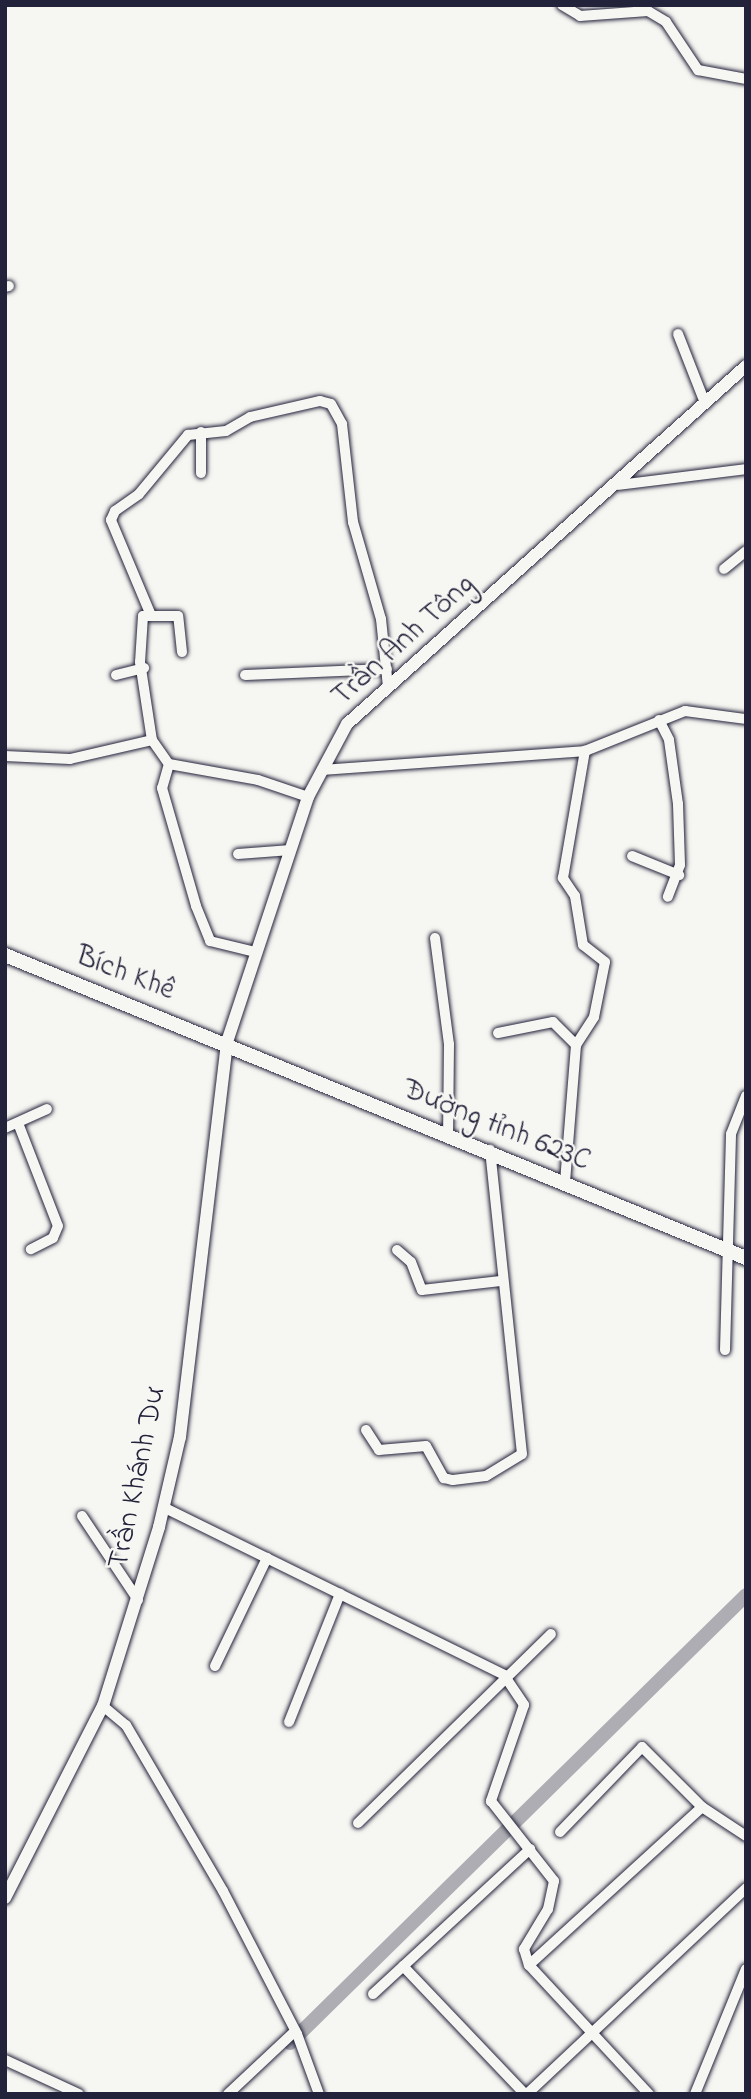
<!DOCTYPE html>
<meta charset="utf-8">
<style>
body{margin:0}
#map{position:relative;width:751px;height:2099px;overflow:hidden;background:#f6f6f2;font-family:"Indie Flower",sans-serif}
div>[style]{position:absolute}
.canal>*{height:14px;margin:-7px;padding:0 7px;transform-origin:7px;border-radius:7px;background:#adadb3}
.roads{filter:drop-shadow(0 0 2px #22223b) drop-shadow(0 0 2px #22223b)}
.minor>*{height:10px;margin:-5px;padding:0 5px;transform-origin:5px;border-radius:5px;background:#f6f6f2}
.tertiary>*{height:12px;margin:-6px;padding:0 6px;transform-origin:6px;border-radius:6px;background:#f6f6f2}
.secondary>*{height:14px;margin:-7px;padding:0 7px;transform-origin:7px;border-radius:7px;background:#f6f6f2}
span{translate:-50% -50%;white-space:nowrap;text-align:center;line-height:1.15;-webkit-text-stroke:5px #f6f6f2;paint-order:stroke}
.street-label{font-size:30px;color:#22223b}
.frame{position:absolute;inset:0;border:7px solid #22223b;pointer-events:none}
</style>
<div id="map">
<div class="canal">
<i style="left:290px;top:2043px;width:639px;rotate:-44.49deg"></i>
</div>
<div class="roads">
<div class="minor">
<i style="left:562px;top:5px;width:21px;rotate:31deg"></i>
<i style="left:580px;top:16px;width:68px;rotate:-4.2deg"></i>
<i style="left:648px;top:11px;width:21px;rotate:31deg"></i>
<i style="left:666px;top:22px;width:58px;rotate:56.3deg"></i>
<i style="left:698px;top:70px;width:49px;rotate:10.6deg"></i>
<i style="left:5px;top:287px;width:4px;rotate:-14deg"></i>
<i style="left:678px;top:334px;width:74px;rotate:68.6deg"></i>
<i style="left:201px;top:473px;width:41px;rotate:-90deg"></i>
<i style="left:618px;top:485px;width:129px;rotate:-7.1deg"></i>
<i style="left:724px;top:569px;width:28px;rotate:-39deg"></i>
<i style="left:150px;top:613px;width:101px;rotate:-112.8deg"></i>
<i style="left:111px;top:520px;width:10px;rotate:-66deg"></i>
<i style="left:115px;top:511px;width:29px;rotate:-35deg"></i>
<i style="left:139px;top:494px;width:77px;rotate:-50.3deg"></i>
<i style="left:188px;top:435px;width:38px;rotate:-6deg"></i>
<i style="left:226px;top:431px;width:28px;rotate:-30deg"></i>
<i style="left:250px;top:417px;width:72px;rotate:-12.9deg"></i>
<i style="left:320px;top:401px;width:11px;rotate:15deg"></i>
<i style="left:331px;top:404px;width:23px;rotate:61deg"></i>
<i style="left:342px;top:424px;width:99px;rotate:83.6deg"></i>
<i style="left:353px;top:522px;width:101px;rotate:73.9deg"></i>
<i style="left:381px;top:619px;width:68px;rotate:84.1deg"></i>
<i style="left:182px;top:652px;width:36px;rotate:-96deg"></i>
<i style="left:178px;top:616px;width:35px;rotate:180deg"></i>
<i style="left:143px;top:616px;width:46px;rotate:93.7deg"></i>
<i style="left:140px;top:662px;width:79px;rotate:81.3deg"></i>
<i style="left:152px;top:740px;width:29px;rotate:55deg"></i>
<i style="left:169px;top:764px;width:25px;rotate:106deg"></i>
<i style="left:162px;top:788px;width:123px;rotate:73.9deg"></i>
<i style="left:196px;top:906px;width:38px;rotate:68deg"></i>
<i style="left:210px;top:941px;width:46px;rotate:13.7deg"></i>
<i style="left:116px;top:675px;width:29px;rotate:-14deg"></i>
<i style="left:245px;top:675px;width:142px;rotate:-2.4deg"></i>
<i style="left:659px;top:720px;width:22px;rotate:63deg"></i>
<i style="left:669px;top:740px;width:65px;rotate:82deg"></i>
<i style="left:678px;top:804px;width:61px;rotate:88.1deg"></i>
<i style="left:680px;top:865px;width:34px;rotate:111deg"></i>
<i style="left:5px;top:756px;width:65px;rotate:2.6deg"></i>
<i style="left:70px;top:759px;width:84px;rotate:-13deg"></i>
<i style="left:169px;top:764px;width:90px;rotate:10.2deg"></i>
<i style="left:258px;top:780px;width:53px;rotate:18.8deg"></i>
<i style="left:323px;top:770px;width:263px;rotate:-4.1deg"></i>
<i style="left:585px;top:751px;width:108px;rotate:-21.8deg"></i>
<i style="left:685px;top:711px;width:62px;rotate:7.5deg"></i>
<i style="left:238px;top:854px;width:53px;rotate:-4.3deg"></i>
<i style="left:632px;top:856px;width:51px;rotate:22deg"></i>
<i style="left:435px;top:938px;width:107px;rotate:82.5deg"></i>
<i style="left:449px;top:1044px;width:90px;rotate:90.6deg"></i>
<i style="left:498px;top:1033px;width:56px;rotate:-11.3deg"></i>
<i style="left:553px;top:1022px;width:33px;rotate:45deg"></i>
<i style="left:18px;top:1123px;width:110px;rotate:68.8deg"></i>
<i style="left:58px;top:1226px;width:13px;rotate:113deg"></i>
<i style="left:53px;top:1238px;width:25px;rotate:153deg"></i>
<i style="left:5px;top:1128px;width:46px;rotate:-24.3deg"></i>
<i style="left:565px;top:1182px;width:137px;rotate:-85.4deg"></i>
<i style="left:576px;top:1045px;width:33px;rotate:-57deg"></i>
<i style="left:594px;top:1017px;width:56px;rotate:-78.7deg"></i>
<i style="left:605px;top:962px;width:28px;rotate:-142deg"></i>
<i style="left:583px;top:945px;width:50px;rotate:-99.3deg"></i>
<i style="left:575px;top:896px;width:22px;rotate:-124deg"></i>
<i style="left:563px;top:878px;width:129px;rotate:-80.2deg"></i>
<i style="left:397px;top:1250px;width:18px;rotate:41deg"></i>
<i style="left:411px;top:1262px;width:30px;rotate:69deg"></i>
<i style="left:422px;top:1290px;width:79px;rotate:-6.6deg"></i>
<i style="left:725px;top:1350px;width:216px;rotate:-88.4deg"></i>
<i style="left:731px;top:1134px;width:41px;rotate:-68.5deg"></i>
<i style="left:366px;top:1430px;width:24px;rotate:57deg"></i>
<i style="left:379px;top:1450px;width:47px;rotate:-4.9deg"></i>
<i style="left:426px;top:1446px;width:37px;rotate:61deg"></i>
<i style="left:444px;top:1478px;width:9px;rotate:13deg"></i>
<i style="left:453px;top:1480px;width:33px;rotate:-7deg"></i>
<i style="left:486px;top:1476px;width:42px;rotate:-31.4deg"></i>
<i style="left:522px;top:1454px;width:306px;rotate:-96deg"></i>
<i style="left:163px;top:1507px;width:380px;rotate:26.2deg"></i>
<i style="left:504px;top:1675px;width:36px;rotate:56deg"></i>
<i style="left:524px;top:1705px;width:102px;rotate:109deg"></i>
<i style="left:491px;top:1801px;width:102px;rotate:51.8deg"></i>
<i style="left:554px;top:1881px;width:29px;rotate:102deg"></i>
<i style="left:548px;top:1909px;width:47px;rotate:121deg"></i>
<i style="left:524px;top:1949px;width:17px;rotate:73deg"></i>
<i style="left:529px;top:1965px;width:176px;rotate:47.1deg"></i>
<i style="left:82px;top:1516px;width:101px;rotate:56.3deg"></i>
<i style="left:215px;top:1666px;width:120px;rotate:-64.3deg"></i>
<i style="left:103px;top:1706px;width:30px;rotate:40deg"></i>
<i style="left:126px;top:1725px;width:192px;rotate:59.7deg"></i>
<i style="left:223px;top:1891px;width:161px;rotate:62.6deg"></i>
<i style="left:297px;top:2034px;width:64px;rotate:69.9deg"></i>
<i style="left:289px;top:1722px;width:138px;rotate:-68.3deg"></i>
<i style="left:358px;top:1823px;width:270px;rotate:-44.4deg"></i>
<i style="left:560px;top:1832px;width:118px;rotate:-46deg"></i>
<i style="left:642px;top:1747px;width:85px;rotate:45deg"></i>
<i style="left:702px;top:1807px;width:53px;rotate:33.4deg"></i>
<i style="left:529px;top:1965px;width:234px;rotate:-42.4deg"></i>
<i style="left:403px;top:1966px;width:177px;rotate:46.4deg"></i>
<i style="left:373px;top:1994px;width:214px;rotate:-42.7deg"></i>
<i style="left:5px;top:2060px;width:81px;rotate:24.7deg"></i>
<i style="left:228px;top:2094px;width:92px;rotate:-43.2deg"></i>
<i style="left:527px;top:2094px;width:301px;rotate:-43.2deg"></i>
<i style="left:695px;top:2094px;width:135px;rotate:-67.8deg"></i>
</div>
<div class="tertiary">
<i style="left:5px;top:1898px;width:216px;rotate:-63deg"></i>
<i style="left:103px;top:1706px;width:188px;rotate:-72.6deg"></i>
<i style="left:159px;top:1527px;width:92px;rotate:-76.9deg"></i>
<i style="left:180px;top:1437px;width:398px;rotate:-83.2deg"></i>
<i style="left:227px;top:1042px;width:258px;rotate:-71.7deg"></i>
<i style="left:308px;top:797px;width:83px;rotate:-61.9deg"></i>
<i style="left:347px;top:724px;width:536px;rotate:-41.9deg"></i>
</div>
<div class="secondary">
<i style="left:5px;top:955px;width:801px;rotate:22.24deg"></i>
</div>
</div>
<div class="street-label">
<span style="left:404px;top:641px;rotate:-42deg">Trần Anh Tông</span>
<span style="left:125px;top:974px;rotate:21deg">Bích Khê</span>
<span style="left:496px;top:1126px;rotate:22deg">Đường tỉnh 623C</span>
<span style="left:138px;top:1478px;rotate:-78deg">Trần Khánh Dư</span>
</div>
<div class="frame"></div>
</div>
